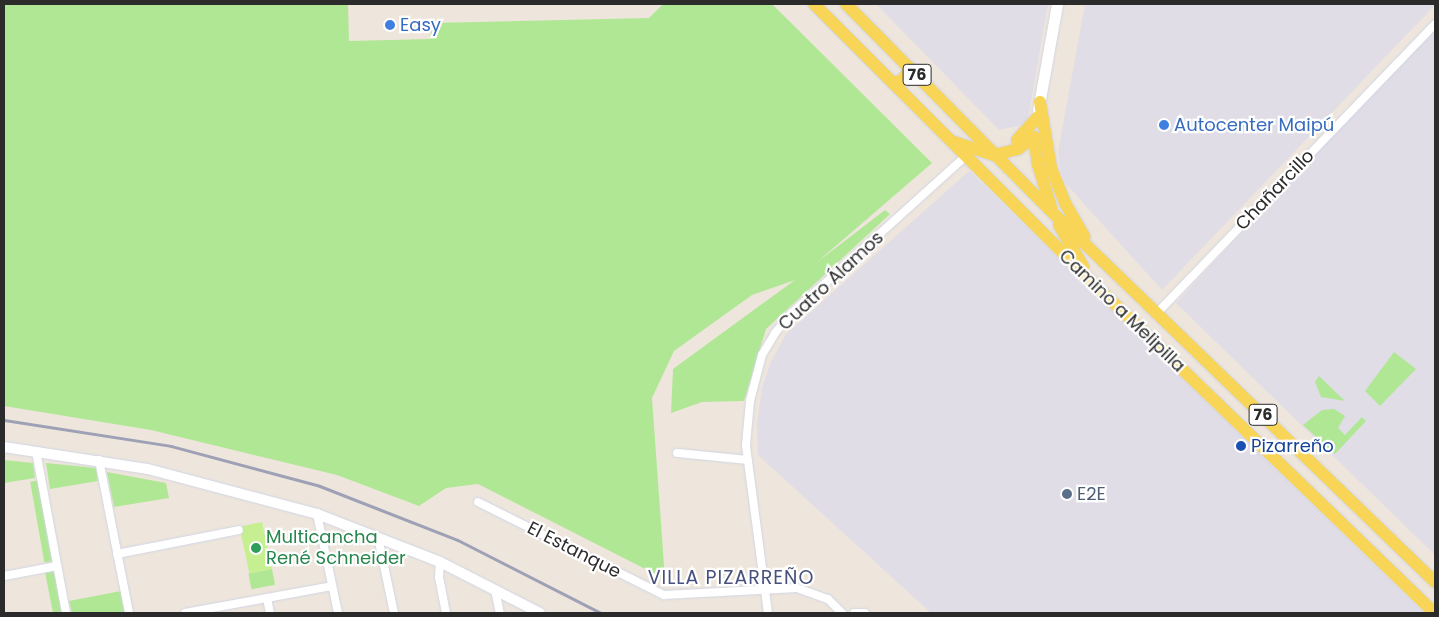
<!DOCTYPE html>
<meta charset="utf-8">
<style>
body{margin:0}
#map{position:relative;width:1439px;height:617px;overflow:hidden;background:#eee6dc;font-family:Poppins,sans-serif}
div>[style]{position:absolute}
.industrial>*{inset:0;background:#e0dde6}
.green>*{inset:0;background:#b0e795;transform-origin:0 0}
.pitch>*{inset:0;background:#c5ef91;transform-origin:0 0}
.roads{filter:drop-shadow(0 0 1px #d1d5e4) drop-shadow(0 0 1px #d1d5e4)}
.minor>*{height:8px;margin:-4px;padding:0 4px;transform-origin:4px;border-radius:4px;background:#fff}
.tertiary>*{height:10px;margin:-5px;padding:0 5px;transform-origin:5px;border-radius:5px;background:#fff}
.secondary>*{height:11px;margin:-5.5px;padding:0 5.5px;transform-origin:5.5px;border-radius:5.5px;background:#fff}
.primary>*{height:12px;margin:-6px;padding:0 6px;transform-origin:6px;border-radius:6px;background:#f8d556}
.rail>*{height:2.5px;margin:-1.25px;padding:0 1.25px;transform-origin:1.25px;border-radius:1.25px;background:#9ea1b6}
.dots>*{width:14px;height:14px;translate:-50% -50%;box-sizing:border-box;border:2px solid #fff;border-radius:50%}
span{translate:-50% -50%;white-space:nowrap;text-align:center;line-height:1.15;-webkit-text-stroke:4.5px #fff;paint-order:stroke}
.shield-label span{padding:1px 4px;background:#fff;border:1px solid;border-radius:4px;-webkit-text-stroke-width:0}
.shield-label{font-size:16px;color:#2b2b2b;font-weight:700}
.shop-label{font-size:18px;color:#366cbe}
.left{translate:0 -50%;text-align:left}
.street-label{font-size:18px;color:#2b2b2b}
.transit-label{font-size:18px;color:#164399}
.service-label{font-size:18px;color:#4e5e75}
.leisure-label{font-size:18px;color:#27864d}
.neighbourhood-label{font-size:19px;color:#48517e;letter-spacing:1px}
.frame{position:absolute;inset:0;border:5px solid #2b2b2b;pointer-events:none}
</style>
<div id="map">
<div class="industrial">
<i style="clip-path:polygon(876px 4px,1048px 4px,1027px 124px,999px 130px)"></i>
<i style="clip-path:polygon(1085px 4px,1435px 4px,1435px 5px,1162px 290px,1066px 184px,1061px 173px,1058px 152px)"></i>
<i style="clip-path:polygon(1435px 25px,1435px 555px,1176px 303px)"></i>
<i style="clip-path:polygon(969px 171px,1424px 613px,931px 613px,758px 455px,757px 424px,762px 388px,771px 362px,786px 334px)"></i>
</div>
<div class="green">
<i style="clip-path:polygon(4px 4px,348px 4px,349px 41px,430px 39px,432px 23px,649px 18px,663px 4px,772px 4px,932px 163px,816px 263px,885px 210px,890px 214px,766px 329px,744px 401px,702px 402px,671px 413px,673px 369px,795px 280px,752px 295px,674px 351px,652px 398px,665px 579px,478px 484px,446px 488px,419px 506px,337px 475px,151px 430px,4px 406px)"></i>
<i style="clip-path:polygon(1394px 352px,1416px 369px,1380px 406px,1365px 391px)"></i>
<i style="clip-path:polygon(1319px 376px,1345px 401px,1321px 397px,1315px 382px)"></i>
<i style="clip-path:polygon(1334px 409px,1345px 416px,1338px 428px,1345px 435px,1362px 417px,1366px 421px,1335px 454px,1303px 425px,1322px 410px)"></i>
<i style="clip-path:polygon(4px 460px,33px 463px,35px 478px,4px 483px)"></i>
<i style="clip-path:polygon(46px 463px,96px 468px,98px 481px,50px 489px)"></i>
<i style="clip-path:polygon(107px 472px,166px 483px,169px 498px,114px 507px)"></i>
<i style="left:40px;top:480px;width:82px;height:10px;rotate:80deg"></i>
<i style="left:272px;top:569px;width:16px;height:24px;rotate:79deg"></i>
<i style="left:54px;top:571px;width:43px;height:9px;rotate:79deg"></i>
<i style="clip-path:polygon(121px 591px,126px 613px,72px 613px,69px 601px)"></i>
</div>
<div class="pitch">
<i style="left:262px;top:522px;width:48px;height:23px;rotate:78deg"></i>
</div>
<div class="roads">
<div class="minor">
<i style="left:1157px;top:313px;width:401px;rotate:-46.1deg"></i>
<i style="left:36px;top:451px;width:165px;rotate:79.5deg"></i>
<i style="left:677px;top:453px;width:70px;rotate:5.7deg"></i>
<i style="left:99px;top:460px;width:156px;rotate:78.9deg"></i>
<i style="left:478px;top:502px;width:208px;rotate:26.6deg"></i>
<i style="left:664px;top:595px;width:133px;rotate:-3deg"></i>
<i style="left:797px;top:588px;width:33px;rotate:20deg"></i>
<i style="left:828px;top:599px;width:20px;rotate:45deg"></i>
<i style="left:317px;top:514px;width:101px;rotate:78deg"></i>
<i style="left:378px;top:537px;width:78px;rotate:78.1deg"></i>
<i style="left:117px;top:554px;width:124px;rotate:-11.1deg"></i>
<i style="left:440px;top:562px;width:15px;rotate:94deg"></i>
<i style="left:439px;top:577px;width:37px;rotate:79deg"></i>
<i style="left:4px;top:576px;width:54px;rotate:-10.7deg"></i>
<i style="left:495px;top:590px;width:24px;rotate:78deg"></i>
<i style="left:267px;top:598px;width:15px;rotate:79deg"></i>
<i style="left:185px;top:613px;width:149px;rotate:-10.4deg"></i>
<i style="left:768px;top:613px;width:169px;rotate:-97.5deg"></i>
<i style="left:746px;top:445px;width:44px;rotate:-84.8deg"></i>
<i style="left:750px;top:401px;width:48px;rotate:-75.4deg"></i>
<i style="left:762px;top:355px;width:26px;rotate:-59deg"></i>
<i style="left:775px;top:333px;width:26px;rotate:-50deg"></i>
<i style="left:792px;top:313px;width:234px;rotate:-42.1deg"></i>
<i style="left:854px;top:613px;width:11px"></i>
</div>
<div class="tertiary">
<i style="left:4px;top:447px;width:146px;rotate:8.7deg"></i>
<i style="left:148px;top:469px;width:175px;rotate:14.9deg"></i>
<i style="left:317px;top:514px;width:132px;rotate:21.3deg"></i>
<i style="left:440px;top:562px;width:112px;rotate:27deg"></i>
</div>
<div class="secondary">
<i style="left:1038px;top:110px;width:108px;rotate:-79.8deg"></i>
</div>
<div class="primary">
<i style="left:814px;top:4px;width:400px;rotate:45deg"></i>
<i style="left:1097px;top:287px;width:470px;rotate:44deg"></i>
<i style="left:846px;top:4px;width:296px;rotate:45.3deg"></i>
<i style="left:1054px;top:214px;width:530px;rotate:44.01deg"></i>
<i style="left:893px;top:83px;width:10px;rotate:-17deg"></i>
<i style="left:903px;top:80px;width:14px;rotate:-60deg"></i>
<i style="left:1040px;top:102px;width:67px;rotate:80.5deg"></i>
<i style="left:1051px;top:168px;width:38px;rotate:68deg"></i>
<i style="left:1065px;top:203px;width:39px;rotate:60deg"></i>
<i style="left:1034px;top:137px;width:28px;rotate:82deg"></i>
<i style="left:1038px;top:165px;width:44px;rotate:72.8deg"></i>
<i style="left:1017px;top:140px;width:30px;rotate:-48deg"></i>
<i style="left:954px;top:142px;width:42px;rotate:18deg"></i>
<i style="left:994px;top:155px;width:25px;rotate:-14deg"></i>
<i style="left:1018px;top:149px;width:20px;rotate:-37deg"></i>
<i style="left:1059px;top:225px;width:48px;rotate:59.7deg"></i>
</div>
</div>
<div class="rail">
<i style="left:4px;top:420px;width:169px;rotate:8.8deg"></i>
<i style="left:171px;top:446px;width:154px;rotate:15deg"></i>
<i style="left:320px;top:486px;width:148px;rotate:21.4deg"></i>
<i style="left:458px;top:540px;width:161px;rotate:27deg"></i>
</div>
<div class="dots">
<i style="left:390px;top:25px;background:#3f7fe0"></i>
<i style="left:1164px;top:125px;background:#3f7fe0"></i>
<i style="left:1241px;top:446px;background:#1a4fb4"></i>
<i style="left:1067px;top:494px;background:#5c6f8a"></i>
<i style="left:256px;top:548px;background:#2e9e5b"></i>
</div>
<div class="shield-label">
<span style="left:917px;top:75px">76</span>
<span style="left:1263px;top:415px">76</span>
</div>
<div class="shop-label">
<span class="left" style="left:400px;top:25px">Easy</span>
<span class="left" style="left:1174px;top:125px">Autocenter Maipú</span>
</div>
<div class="street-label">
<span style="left:1275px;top:190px;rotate:-46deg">Chañarcillo</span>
<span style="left:831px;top:281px;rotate:-43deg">Cuatro Álamos</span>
<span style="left:1122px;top:311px;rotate:44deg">Camino a Melipilla</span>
<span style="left:574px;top:550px;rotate:27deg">El Estanque</span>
</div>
<div class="transit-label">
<span class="left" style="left:1251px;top:446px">Pizarreño</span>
</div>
<div class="service-label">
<span class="left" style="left:1077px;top:494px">E2E</span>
</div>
<div class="leisure-label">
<span class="left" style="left:266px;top:548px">Multicancha<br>René Schneider</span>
</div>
<div class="neighbourhood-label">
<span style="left:731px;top:578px">VILLA PIZARREÑO</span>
</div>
<div class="frame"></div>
</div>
